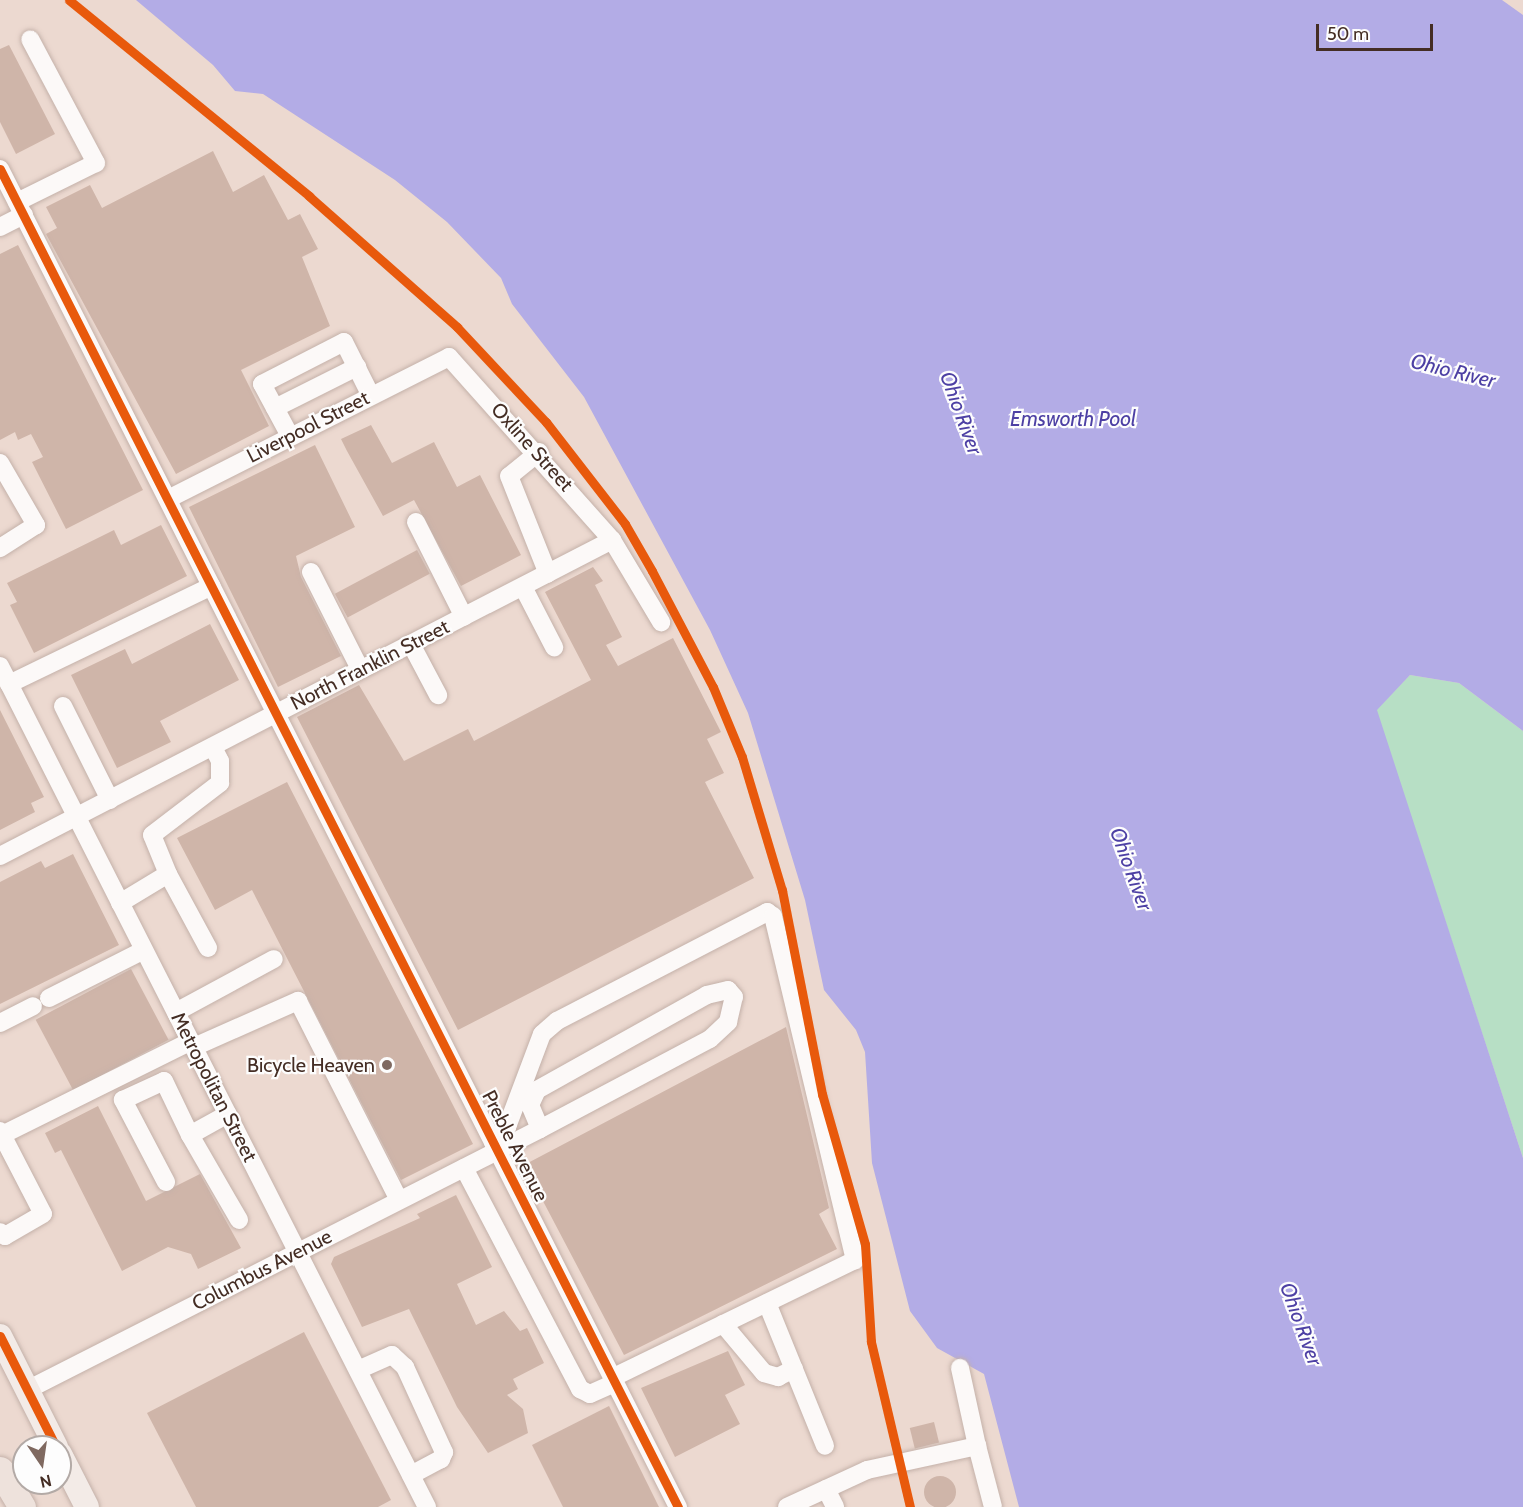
<!DOCTYPE html>
<style>
body{margin:0}
#map{position:relative;width:1523px;height:1507px;overflow:hidden;background:#ecd9d0;font-family:Cabin,sans-serif}
div>[style]{position:absolute}
.green>*{inset:0;background:#b7dfc5}
.water>*{inset:0;background:#b3ace6}
.building>*{inset:0;background:#cfb5a9;transform-origin:0 0}
.round{border-radius:50%}
.roads{filter:drop-shadow(0 0 2px #c4b1a9) drop-shadow(0 0 2px #c4b1a9)}
.minor>*{height:18px;margin:-9px;padding:0 9px;transform-origin:9px;border-radius:9px;background:#fcf9f8}
.major>*{height:24px;margin:-12px;padding:0 12px;transform-origin:12px;border-radius:12px;background:#f3ebe7}
.highway>*{height:27px;margin:-13.5px;padding:0 13.5px;transform-origin:13.5px;border-radius:13.5px;background:#eee2dc}
.cycleway>*{height:9px;margin:-4.5px;padding:0 4.5px;transform-origin:4.5px;border-radius:4.5px;background:#e8590c}
.dots>*{width:16px;height:16px;translate:-50% -50%;box-sizing:border-box;border:3px solid #fdfdfd;border-radius:50%}
span{translate:-50% -50%;white-space:nowrap;text-align:center;line-height:1.15;-webkit-text-stroke:4.5px #fdfdfd;paint-order:stroke}
.street-label{font-size:20px;color:#442d24}
.poi-label{font-size:20px;color:#442d24}
.right{translate:-100% -50%;text-align:right}
.water-label{font-size:21px;color:#4d40a4;font-style:italic}
.north{position:absolute;left:12px;top:1435px;width:60px;height:60px;box-sizing:border-box;background:#fdfdfd;border:2px solid #b3aaa6;border-radius:50%;rotate:167deg;font-size:16px;font-weight:700;line-height:24px;text-align:center;color:#442d24}
.north::after{content:'';display:block;margin:auto;width:21px;height:27px;background:#7f6960;clip-path:polygon(50% 0,100% 100%,50% 72%,0 100%)}
.scale{position:absolute;left:1316px;top:24px;width:117px;height:27px;box-sizing:border-box;border:3px solid #442d24;border-top:0;padding-left:8px;font-size:18px;line-height:21px;white-space:nowrap;color:#442d24;-webkit-text-stroke:4px #fdfdfd;paint-order:stroke}
</style>
<div id="map">
<div class="green">
<i style="clip-path:polygon(1410px 675px,1459px 683px,1523px 731px,1523px 1158px,1376px 710px)"></i>
</div>
<div class="water">
<i style="clip-path:polygon(136px 0,1502px 0,1523px 15px,1523px 731px,1459px 683px,1410px 675px,1377px 710px,1523px 1158px,1523px 1507px,1019px 1507px,984px 1374px,937px 1348px,910px 1311px,872px 1163px,865px 1052px,856px 1030px,824px 990px,805px 900px,748px 713px,710px 630px,584px 397px,512px 304px,501px 278px,447px 222px,395px 180px,263px 94px,235px 91px,213px 65px)"></i>
</div>
<div class="building">
<i style="clip-path:polygon(9px 45px,55px 134px,16px 154px,0 122px,0 49px)"></i>
<i style="clip-path:polygon(213px 151px,233px 192px,264px 175px,288px 220px,300px 214px,318px 249px,302px 257px,330px 326px,241px 370px,269px 426px,176px 474px,46px 234px,57px 228px,46px 207px,90px 185px,102px 208px)"></i>
<i style="clip-path:polygon(18px 245px,143px 490px,66px 529px,32px 462px,43px 457px,31px 434px,18px 440px,15px 432px,0 440px,0 254px)"></i>
<i style="clip-path:polygon(371px 425px,392px 463px,434px 442px,457px 487px,480px 475px,521px 555px,461px 586px,414px 500px,383px 516px,347px 451px,341px 439px)"></i>
<i style="clip-path:polygon(315px 445px,355px 527px,296px 556px,301px 577px,341px 656px,278px 687px,189px 507px)"></i>
<i style="clip-path:polygon(161px 525px,187px 576px,34px 653px,10px 605px,17px 602px,7px 583px,114px 530px,121px 545px)"></i>
<i style="left:417px;top:550px;width:27px;height:93px;rotate:62deg"></i>
<i style="clip-path:polygon(593px 567px,603px 581px,595px 585px,622px 637px,606px 645px,618px 666px,673px 638px,721px 732px,707px 739px,724px 773px,705px 782px,754px 878px,458px 1030px,297px 717px,359px 685px,404px 761px,468px 729px,474px 741px,591px 680px,545px 592px)"></i>
<i style="clip-path:polygon(210px 624px,239px 680px,160px 721px,171px 742px,117px 768px,71px 675px,125px 649px,132px 664px)"></i>
<i style="clip-path:polygon(0 710px,44px 797px,31px 803px,35px 812px,0 830px)"></i>
<i style="clip-path:polygon(287px 782px,473px 1144px,401px 1180px,252px 890px,215px 910px,177px 838px)"></i>
<i style="clip-path:polygon(73px 854px,119px 945px,0 1004px,0 882px,41px 861px,45px 868px)"></i>
<i style="left:131px;top:969px;width:80px;height:108px;rotate:62deg"></i>
<i style="clip-path:polygon(786px 1027px,829px 1208px,819px 1214px,837px 1249px,624px 1355px,524px 1165px)"></i>
<i style="clip-path:polygon(98px 1106px,146px 1201px,200px 1174px,241px 1248px,198px 1269px,191px 1254px,168px 1247px,122px 1271px,61px 1150px,55px 1153px,45px 1133px)"></i>
<i style="clip-path:polygon(456px 1195px,492px 1267px,457px 1284px,476px 1325px,504px 1311px,520px 1331px,527px 1328px,544px 1363px,513px 1379px,518px 1389px,507px 1395px,523px 1409px,528px 1433px,488px 1453px,457px 1407px,409px 1309px,362px 1327px,331px 1264px,334px 1257px,420px 1218px,417px 1214px)"></i>
<i style="clip-path:polygon(304px 1332px,391px 1500px,378px 1507px,196px 1507px,147px 1413px)"></i>
<i style="clip-path:polygon(728px 1351px,745px 1385px,725px 1395px,740px 1424px,675px 1457px,641px 1388px)"></i>
<i style="clip-path:polygon(609px 1406px,659px 1507px,563px 1507px,532px 1445px)"></i>
<i style="left:934px;top:1422px;width:21px;height:25px;rotate:76deg"></i>
<i class="round" style="left:924px;top:1476px;width:32px;height:32px"></i>
</div>
<div class="roads">
<div class="minor">
<i style="left:0;top:169px;width:1500px;rotate:63.13deg"></i>
<i style="left:17px;top:202px;width:88px;rotate:-26.3deg"></i>
<i style="left:96px;top:163px;width:140px;rotate:-118deg"></i>
<i style="left:0;top:227px;width:27px;rotate:-27deg"></i>
<i style="left:275px;top:408px;width:92px;rotate:-26.6deg"></i>
<i style="left:290px;top:436px;width:59px;rotate:-118.3deg"></i>
<i style="left:262px;top:384px;width:92px;rotate:-27.1deg"></i>
<i style="left:344px;top:342px;width:60px;rotate:63.4deg"></i>
<i style="left:539px;top:452px;width:38px;rotate:141deg"></i>
<i style="left:509px;top:476px;width:105px;rotate:68.3deg"></i>
<i style="left:0;top:463px;width:72px;rotate:59.9deg"></i>
<i style="left:36px;top:525px;width:43px;rotate:147.4deg"></i>
<i style="left:168px;top:499px;width:315px;rotate:-26.8deg"></i>
<i style="left:449px;top:357px;width:245px;rotate:48.3deg"></i>
<i style="left:612px;top:540px;width:96px;rotate:59.1deg"></i>
<i style="left:416px;top:522px;width:106px;rotate:63.2deg"></i>
<i style="left:311px;top:572px;width:109px;rotate:63.2deg"></i>
<i style="left:523px;top:587px;width:68px;rotate:62.7deg"></i>
<i style="left:411px;top:644px;width:58px;rotate:62.1deg"></i>
<i style="left:0;top:666px;width:943px;rotate:63.08deg"></i>
<i style="left:9px;top:684px;width:225px;rotate:-25.8deg"></i>
<i style="left:63px;top:706px;width:105px;rotate:63.4deg"></i>
<i style="left:0;top:856px;width:689px;rotate:-27.31deg"></i>
<i style="left:168px;top:874px;width:42px;rotate:-112.3deg"></i>
<i style="left:152px;top:835px;width:86px;rotate:-37.4deg"></i>
<i style="left:220px;top:783px;width:22px;rotate:-90deg"></i>
<i style="left:220px;top:761px;width:16px;rotate:-117deg"></i>
<i style="left:120px;top:903px;width:56px;rotate:-31.1deg"></i>
<i style="left:168px;top:874px;width:84px;rotate:61.6deg"></i>
<i style="left:49px;top:998px;width:106px;rotate:-26.8deg"></i>
<i style="left:176px;top:1012px;width:111px;rotate:-28.4deg"></i>
<i style="left:0;top:1023px;width:37px;rotate:-27deg"></i>
<i style="left:194px;top:1047px;width:114px;rotate:-23.9deg"></i>
<i style="left:298px;top:1001px;width:223px;rotate:63.1deg"></i>
<i style="left:0;top:1131px;width:93px;rotate:62.6deg"></i>
<i style="left:43px;top:1214px;width:44px;rotate:149.9deg"></i>
<i style="left:5px;top:1236px;width:6px;rotate:-141deg"></i>
<i style="left:2px;top:1135px;width:211px;rotate:-26.4deg"></i>
<i style="left:190px;top:1135px;width:98px;rotate:60deg"></i>
<i style="left:493px;top:1142px;width:21px;rotate:-47deg"></i>
<i style="left:507px;top:1127px;width:99px;rotate:-69.4deg"></i>
<i style="left:542px;top:1034px;width:20px;rotate:-41deg"></i>
<i style="left:557px;top:1021px;width:237px;rotate:-27.4deg"></i>
<i style="left:767px;top:912px;width:7px;rotate:34deg"></i>
<i style="left:773px;top:916px;width:354px;rotate:76.6deg"></i>
<i style="left:855px;top:1260px;width:270px;rotate:154.1deg"></i>
<i style="left:464px;top:1168px;width:250px;rotate:62.3deg"></i>
<i style="left:580px;top:1389px;width:11px;rotate:27deg"></i>
<i style="left:590px;top:1394px;width:27px;rotate:-24deg"></i>
<i style="left:166px;top:1182px;width:93px;rotate:-117.7deg"></i>
<i style="left:123px;top:1100px;width:45px;rotate:-24.9deg"></i>
<i style="left:164px;top:1081px;width:60px;rotate:64.3deg"></i>
<i style="left:190px;top:1135px;width:43px;rotate:-28.9deg"></i>
<i style="left:767px;top:1303px;width:154px;rotate:67.9deg"></i>
<i style="left:723px;top:1324px;width:64px;rotate:50.1deg"></i>
<i style="left:764px;top:1373px;width:15px;rotate:16deg"></i>
<i style="left:778px;top:1377px;width:18px;rotate:-27deg"></i>
<i style="left:358px;top:1370px;width:37px;rotate:-24deg"></i>
<i style="left:392px;top:1355px;width:18px;rotate:43deg"></i>
<i style="left:405px;top:1367px;width:94px;rotate:65.4deg"></i>
<i style="left:444px;top:1452px;width:8px;rotate:113deg"></i>
<i style="left:441px;top:1459px;width:34px;rotate:152deg"></i>
<i style="left:27px;top:1390px;width:527px;rotate:-26.95deg"></i>
<i style="left:497px;top:1151px;width:48px;rotate:-27.1deg"></i>
<i style="left:540px;top:1129px;width:192px;rotate:-27.9deg"></i>
<i style="left:710px;top:1039px;width:25px;rotate:-43deg"></i>
<i style="left:728px;top:1022px;width:26px;rotate:-77deg"></i>
<i style="left:734px;top:997px;width:9px;rotate:-131deg"></i>
<i style="left:728px;top:990px;width:22px;rotate:167deg"></i>
<i style="left:707px;top:995px;width:195px;rotate:150.8deg"></i>
<i style="left:537px;top:1090px;width:17px;rotate:115deg"></i>
<i style="left:530px;top:1105px;width:26px;rotate:67deg"></i>
<i style="left:977px;top:1446px;width:63px;rotate:75.3deg"></i>
<i style="left:826px;top:1489px;width:20px;rotate:63deg"></i>
<i style="left:787px;top:1507px;width:88px;rotate:-24.8deg"></i>
<i style="left:867px;top:1470px;width:113px;rotate:-12.3deg"></i>
<i style="left:977px;top:1446px;width:80px;rotate:-102.3deg"></i>
</div>
<div class="major">
<i style="left:0;top:1336px;width:124px;rotate:63.2deg"></i>
<i style="left:60px;top:1454px;width:59px;rotate:63deg"></i>
</div>
<div class="highway">
<i style="left:0;top:1470px;width:43px;rotate:59.3deg"></i>
</div>
</div>
<div class="cycleway">
<i style="left:69px;top:0;width:310px;rotate:39.2deg"></i>
<i style="left:309px;top:196px;width:198px;rotate:41.5deg"></i>
<i style="left:457px;top:327px;width:130px;rotate:46.9deg"></i>
<i style="left:546px;top:422px;width:129px;rotate:52.2deg"></i>
<i style="left:625px;top:524px;width:54px;rotate:60.1deg"></i>
<i style="left:652px;top:571px;width:131px;rotate:62.3deg"></i>
<i style="left:713px;top:687px;width:76px;rotate:67.5deg"></i>
<i style="left:742px;top:757px;width:139px;rotate:73.3deg"></i>
<i style="left:782px;top:890px;width:208px;rotate:78.9deg"></i>
<i style="left:822px;top:1094px;width:156px;rotate:74deg"></i>
<i style="left:865px;top:1244px;width:98px;rotate:86.5deg"></i>
<i style="left:871px;top:1342px;width:170px;rotate:76.7deg"></i>
<i style="left:0;top:169px;width:1500px;rotate:63.13deg"></i>
<i style="left:0;top:1336px;width:124px;rotate:63.2deg"></i>
</div>
<div class="dots">
<i style="left:387px;top:1065px;background:#7f6960"></i>
</div>
<div class="street-label">
<span style="left:308px;top:427px;rotate:-27deg">Liverpool Street</span>
<span style="left:532px;top:447px;rotate:48deg">Oxline Street</span>
<span style="left:370px;top:665px;rotate:-27deg">North Franklin Street</span>
<span style="left:214px;top:1087px;rotate:63deg">Metropolitan Street</span>
<span style="left:515px;top:1146px;rotate:63deg">Preble Avenue</span>
<span style="left:262px;top:1270px;rotate:-27deg">Columbus Avenue</span>
</div>
<div class="poi-label">
<span class="right" style="left:375px;top:1065px">Bicycle Heaven</span>
</div>
<div class="water-label">
<span style="left:1453px;top:371px;rotate:14deg">Ohio River</span>
<span style="left:961px;top:413px;rotate:70deg">Ohio River</span>
<span style="left:1073px;top:419px">Emsworth Pool</span>
<span style="left:1131px;top:869px;rotate:70deg">Ohio River</span>
<span style="left:1301px;top:1324px;rotate:70deg">Ohio River</span>
</div>
<div class="north">N</div>
<div class="scale">50 m</div>
</div>
